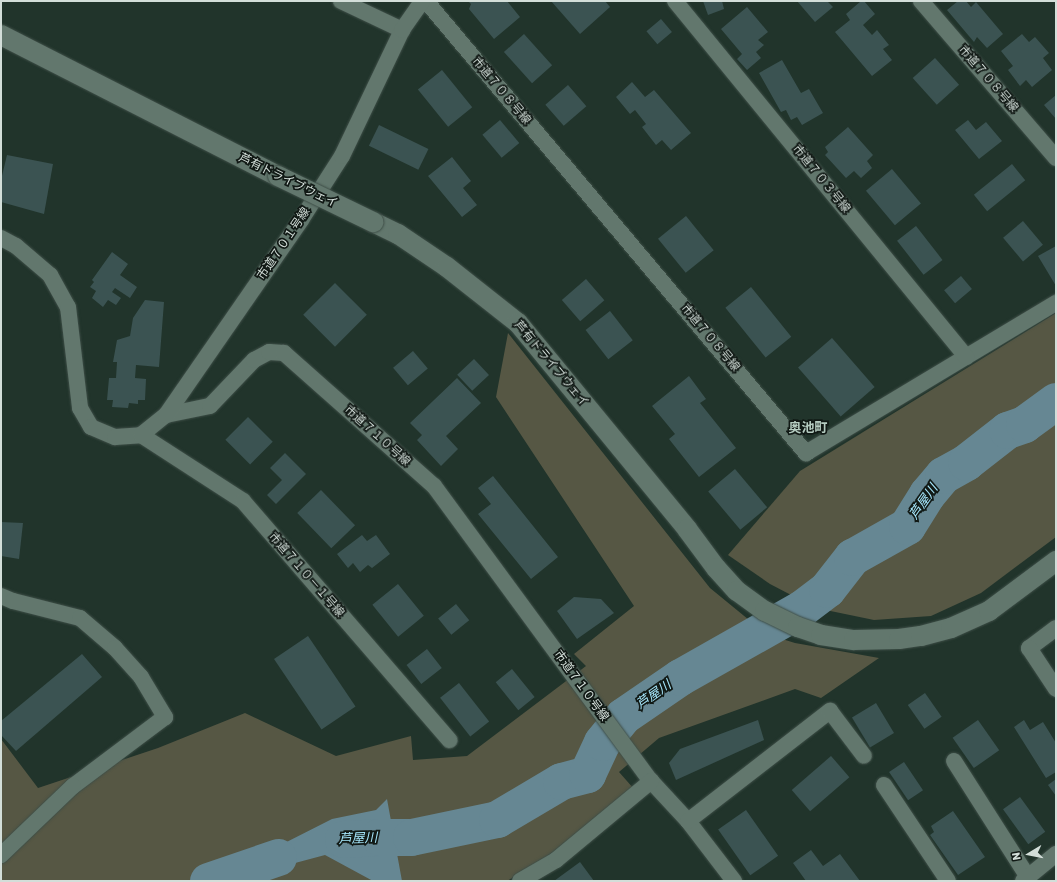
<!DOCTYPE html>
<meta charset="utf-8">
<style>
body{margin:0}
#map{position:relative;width:1057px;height:882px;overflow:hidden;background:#21342b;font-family:Rubik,"Noto Sans JP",sans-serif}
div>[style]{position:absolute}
.green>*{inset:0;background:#565744}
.water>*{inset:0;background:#668793}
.river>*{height:37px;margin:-18.5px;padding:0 18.5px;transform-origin:18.5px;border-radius:18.5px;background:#668793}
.building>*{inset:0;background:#3b5352;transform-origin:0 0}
.roads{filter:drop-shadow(0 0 1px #3e4e47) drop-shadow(0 0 1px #3e4e47)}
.minor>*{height:16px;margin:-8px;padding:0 8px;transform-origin:8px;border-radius:8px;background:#62776d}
.tertiary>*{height:20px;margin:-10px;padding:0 10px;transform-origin:10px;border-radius:10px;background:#62776d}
.bridges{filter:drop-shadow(0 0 1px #3e4e47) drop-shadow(0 0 1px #3e4e47)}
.tertiary-bridge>*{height:20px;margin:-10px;padding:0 10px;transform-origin:10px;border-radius:10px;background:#62776d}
span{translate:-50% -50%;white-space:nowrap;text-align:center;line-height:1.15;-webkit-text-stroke:3.5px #111915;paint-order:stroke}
.street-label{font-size:12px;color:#d3ded9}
.neighbourhood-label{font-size:13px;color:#b5ccc1;font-weight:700}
.water-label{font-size:13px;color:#a6e7fc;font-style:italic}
.frame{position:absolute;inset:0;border:2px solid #d3ded9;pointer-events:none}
.north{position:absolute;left:1009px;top:834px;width:40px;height:40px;-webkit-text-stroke:3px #111915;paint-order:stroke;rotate:260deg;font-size:11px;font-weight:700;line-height:16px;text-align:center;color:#d3ded9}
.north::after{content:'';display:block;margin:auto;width:14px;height:18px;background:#d3ded9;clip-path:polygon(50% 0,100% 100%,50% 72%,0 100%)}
</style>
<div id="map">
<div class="green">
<i style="clip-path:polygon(1056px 313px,1056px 537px,981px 593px,931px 616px,874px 620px,816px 608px,770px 584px,728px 555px,800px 471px)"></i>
<i style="clip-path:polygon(508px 333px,710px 588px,766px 634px,795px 643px,879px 658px,821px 698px,795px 689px,659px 738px,619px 772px,634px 789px,549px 855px,507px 881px,1px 881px,1px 739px,38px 788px,158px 748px,245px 713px,336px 756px,411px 736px,413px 760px,467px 756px,586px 666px,574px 654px,634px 606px,496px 397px)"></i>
</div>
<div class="water">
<i style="clip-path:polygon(387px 799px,402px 881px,373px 881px,325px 855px,232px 880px,229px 871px,332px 819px,376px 810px)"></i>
</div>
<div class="river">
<i style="left:343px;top:839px;width:36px;rotate:-3deg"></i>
<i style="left:379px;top:837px;width:32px"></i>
<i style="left:411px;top:837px;width:88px;rotate:-11.8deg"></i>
<i style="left:497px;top:819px;width:74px;rotate:-30.7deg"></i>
<i style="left:561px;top:781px;width:27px;rotate:-15deg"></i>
<i style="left:587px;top:774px;width:35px;rotate:-65deg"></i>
<i style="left:602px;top:742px;width:33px;rotate:-51deg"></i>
<i style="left:623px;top:716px;width:69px;rotate:-34.4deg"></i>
<i style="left:680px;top:677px;width:140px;rotate:-29.5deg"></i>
<i style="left:802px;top:608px;width:31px;rotate:-37deg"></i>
<i style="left:827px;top:589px;width:41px;rotate:-52deg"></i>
<i style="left:852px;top:557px;width:63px;rotate:-29.4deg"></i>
<i style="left:907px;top:526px;width:38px;rotate:-58deg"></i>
<i style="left:927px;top:494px;width:25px;rotate:-50deg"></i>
<i style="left:943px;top:475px;width:26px;rotate:-29deg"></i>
<i style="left:966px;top:462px;width:52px;rotate:-38deg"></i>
<i style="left:1007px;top:430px;width:18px;rotate:-19deg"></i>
<i style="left:1024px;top:424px;width:39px;rotate:-36deg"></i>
<i style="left:208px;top:881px;width:74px;rotate:-18.9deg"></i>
</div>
<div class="building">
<i style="clip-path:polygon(468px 1px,507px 1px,520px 17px,494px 39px,469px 9px,471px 4px)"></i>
<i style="clip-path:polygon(551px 1px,605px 1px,610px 7px,580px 34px)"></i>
<i style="clip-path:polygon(703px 1px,722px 1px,724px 9px,708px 15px)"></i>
<i style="clip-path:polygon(797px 1px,827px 1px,833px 7px,815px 22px)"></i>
<i style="clip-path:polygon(861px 1px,864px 1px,875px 14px,863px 25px,872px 35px,877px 30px,889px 45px,883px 49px,892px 60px,872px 76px,835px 32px,850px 20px,846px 14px)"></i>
<i style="clip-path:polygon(958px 1px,966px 1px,971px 7px,976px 2px,1003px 34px,987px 48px,977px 37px,974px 42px,947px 10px)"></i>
<i style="clip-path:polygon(747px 7px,768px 32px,758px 40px,764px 45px,756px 52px,761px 58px,747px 70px,737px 59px,742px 54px,721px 29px)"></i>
<i style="left:661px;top:19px;width:17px;height:19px;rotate:50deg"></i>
<i style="left:524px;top:34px;width:42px;height:27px;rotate:48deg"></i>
<i style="clip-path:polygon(1022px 34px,1029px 42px,1035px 37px,1049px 53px,1043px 58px,1052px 70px,1032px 87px,1026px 80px,1020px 86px,1008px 70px,1013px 66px,1001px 51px)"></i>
<i style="left:935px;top:58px;width:36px;height:30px;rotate:48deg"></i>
<i style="clip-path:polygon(782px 60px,801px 93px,809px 89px,823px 113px,802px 125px,797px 117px,791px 120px,786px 110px,781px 112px,759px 73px)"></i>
<i style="left:442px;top:70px;width:48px;height:31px;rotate:51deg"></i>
<i style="clip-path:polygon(632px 82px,645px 97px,654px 90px,691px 133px,671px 150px,662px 140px,656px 145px,642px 127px,646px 124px,635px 110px,630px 114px,616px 97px)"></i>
<i style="left:568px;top:85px;width:28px;height:30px;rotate:49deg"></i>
<i style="clip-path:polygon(1056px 95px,1056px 119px,1044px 105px)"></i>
<i style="left:500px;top:120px;width:30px;height:23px;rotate:50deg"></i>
<i style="clip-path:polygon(968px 120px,976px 130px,986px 122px,1002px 141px,979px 159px,955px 130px)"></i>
<i style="left:379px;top:125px;width:55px;height:23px;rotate:26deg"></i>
<i style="clip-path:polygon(848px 127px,873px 155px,867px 161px,872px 168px,861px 178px,854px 171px,846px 178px,825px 155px,828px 152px,825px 147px)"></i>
<i style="clip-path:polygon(7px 155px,53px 164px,44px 214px,1px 202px,1px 180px)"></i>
<i style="clip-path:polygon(452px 157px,471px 181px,463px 188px,477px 205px,462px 217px,428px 176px)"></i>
<i style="left:1012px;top:164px;width:21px;height:49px;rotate:51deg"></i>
<i style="left:892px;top:169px;width:45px;height:34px;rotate:50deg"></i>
<i style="left:686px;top:216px;width:44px;height:36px;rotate:51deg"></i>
<i style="left:1023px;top:221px;width:31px;height:26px;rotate:50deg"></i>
<i style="left:916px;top:226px;width:43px;height:24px;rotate:52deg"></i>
<i style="clip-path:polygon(1056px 246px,1056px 286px,1038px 256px)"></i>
<i style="clip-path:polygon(112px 252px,128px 264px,120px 275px,137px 287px,130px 298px,115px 288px,112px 292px,121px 298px,116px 305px,108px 300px,103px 307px,92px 298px,96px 291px,90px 287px,94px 282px,92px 280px)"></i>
<i style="left:961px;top:276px;width:17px;height:22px;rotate:50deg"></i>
<i style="left:586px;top:279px;width:28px;height:32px;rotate:49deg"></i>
<i style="left:335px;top:283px;width:45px;height:45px;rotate:45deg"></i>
<i style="left:751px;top:287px;width:64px;height:33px;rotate:51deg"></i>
<i style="clip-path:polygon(145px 300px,164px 302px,159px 367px,136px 365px,135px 378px,146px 379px,145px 400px,138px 400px,138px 404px,129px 403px,128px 408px,112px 407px,113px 400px,107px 400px,109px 378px,116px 378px,117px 362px,113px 362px,117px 340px,130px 336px,133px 318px)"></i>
<i style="left:610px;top:311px;width:37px;height:31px;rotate:52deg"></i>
<i style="left:832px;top:338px;width:65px;height:45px;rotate:49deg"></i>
<i style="left:413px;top:351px;width:23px;height:26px;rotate:50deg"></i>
<i style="left:474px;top:359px;width:22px;height:23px;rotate:47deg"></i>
<i style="clip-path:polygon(689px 376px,706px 399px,700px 403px,736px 448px,699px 477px,669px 439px,675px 434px,652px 406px)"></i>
<i style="clip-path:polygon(457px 378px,481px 403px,446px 436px,458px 449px,441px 466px,417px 440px,422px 435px,410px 423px)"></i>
<i style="left:248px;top:417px;width:35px;height:32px;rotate:45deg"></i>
<i style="clip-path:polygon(285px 453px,306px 474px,276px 504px,267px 495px,282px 480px,270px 468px)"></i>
<i style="left:735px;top:469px;width:50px;height:35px;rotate:50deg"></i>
<i style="clip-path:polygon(493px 476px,558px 557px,531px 579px,478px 514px,491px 504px,478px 488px)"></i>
<i style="left:321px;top:490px;width:49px;height:33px;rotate:46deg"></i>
<i style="clip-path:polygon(1px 522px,23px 523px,19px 559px,1px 556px)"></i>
<i style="clip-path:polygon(362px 535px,367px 541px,376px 535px,390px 554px,372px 568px,368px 565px,360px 572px,353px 563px,348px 568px,337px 554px)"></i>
<i style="left:398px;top:584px;width:41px;height:33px;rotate:51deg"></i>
<i style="clip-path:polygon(574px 597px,601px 599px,614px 613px,577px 639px,557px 611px)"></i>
<i style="left:456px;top:604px;width:21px;height:23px;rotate:51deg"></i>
<i style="left:308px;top:636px;width:85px;height:41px;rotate:56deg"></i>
<i style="left:427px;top:649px;width:24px;height:26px;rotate:52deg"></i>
<i style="clip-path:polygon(82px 654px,102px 677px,16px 751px,1px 735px,1px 721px)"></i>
<i style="left:512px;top:669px;width:36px;height:21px;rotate:51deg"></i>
<i style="left:459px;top:683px;width:49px;height:24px;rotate:52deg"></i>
<i style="left:925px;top:693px;width:29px;height:21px;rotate:55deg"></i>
<i style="left:876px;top:703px;width:35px;height:28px;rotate:59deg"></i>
<i style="clip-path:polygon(758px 720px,764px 740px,676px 780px,669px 763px,680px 749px)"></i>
<i style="left:978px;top:720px;width:37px;height:31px;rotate:55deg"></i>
<i style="clip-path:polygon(1024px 720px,1030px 730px,1043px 722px,1056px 743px,1056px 772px,1046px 778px,1014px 727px)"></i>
<i style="left:831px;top:756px;width:28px;height:52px;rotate:49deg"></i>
<i style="left:904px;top:762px;width:34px;height:18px;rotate:56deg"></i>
<i style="clip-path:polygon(1056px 779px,1056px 796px,1048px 785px)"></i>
<i style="left:1020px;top:797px;width:43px;height:21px;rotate:54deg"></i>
<i style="left:746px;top:810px;width:56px;height:34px;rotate:55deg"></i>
<i style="clip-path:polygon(953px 811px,985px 857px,958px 875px,930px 835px,934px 832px,931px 826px)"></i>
<i style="clip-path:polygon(811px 850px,823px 866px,840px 854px,860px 881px,806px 881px,793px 863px)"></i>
<i style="clip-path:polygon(580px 862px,594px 881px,554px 881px)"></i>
</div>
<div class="roads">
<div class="minor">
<i style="left:341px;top:1px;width:68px;rotate:25.4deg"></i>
<i style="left:426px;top:1px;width:591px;rotate:49.95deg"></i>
<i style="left:806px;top:453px;width:292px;rotate:-31deg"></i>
<i style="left:675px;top:1px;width:460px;rotate:50.7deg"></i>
<i style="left:921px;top:1px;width:207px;rotate:49.3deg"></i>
<i style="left:1px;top:238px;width:17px;rotate:28deg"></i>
<i style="left:16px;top:246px;width:45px;rotate:40.5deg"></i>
<i style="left:50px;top:275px;width:37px;rotate:61deg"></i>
<i style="left:68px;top:307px;width:102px;rotate:83.2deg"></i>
<i style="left:80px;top:408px;width:22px;rotate:60deg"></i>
<i style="left:91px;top:427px;width:26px;rotate:23deg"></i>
<i style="left:115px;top:437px;width:26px;rotate:-4deg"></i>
<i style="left:141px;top:435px;width:32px;rotate:-39deg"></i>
<i style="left:166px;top:415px;width:45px;rotate:-11.6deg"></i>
<i style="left:210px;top:406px;width:64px;rotate:-46.3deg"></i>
<i style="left:254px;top:360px;width:17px;rotate:-28deg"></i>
<i style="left:269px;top:352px;width:15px;rotate:4deg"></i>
<i style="left:284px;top:353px;width:200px;rotate:41.6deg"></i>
<i style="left:434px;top:486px;width:366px;rotate:53.7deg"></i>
<i style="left:651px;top:781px;width:54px;rotate:47.2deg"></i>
<i style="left:688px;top:821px;width:76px;rotate:52.5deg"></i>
<i style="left:166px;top:415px;width:237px;rotate:-55.3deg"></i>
<i style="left:301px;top:220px;width:76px;rotate:-57.4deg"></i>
<i style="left:342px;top:156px;width:140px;rotate:-64.5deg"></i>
<i style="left:402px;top:30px;width:35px;rotate:-55deg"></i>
<i style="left:141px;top:435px;width:121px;rotate:32.9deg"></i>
<i style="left:243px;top:501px;width:316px;rotate:49.2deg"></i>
<i style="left:1px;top:596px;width:13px;rotate:23deg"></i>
<i style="left:13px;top:601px;width:69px;rotate:14.2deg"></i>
<i style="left:80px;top:618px;width:46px;rotate:40.6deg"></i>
<i style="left:115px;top:648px;width:39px;rotate:48deg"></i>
<i style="left:141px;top:677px;width:47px;rotate:59deg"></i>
<i style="left:165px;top:717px;width:115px;rotate:143.1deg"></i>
<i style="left:73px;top:786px;width:100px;rotate:136.2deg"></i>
<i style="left:1056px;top:628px;width:34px;rotate:143deg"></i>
<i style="left:1029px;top:648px;width:49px;rotate:56.6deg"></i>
<i style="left:954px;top:761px;width:138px;rotate:57.5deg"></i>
<i style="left:884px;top:785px;width:115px;rotate:56.3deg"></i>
<i style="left:688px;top:821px;width:180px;rotate:-37.8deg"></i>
<i style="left:830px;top:711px;width:56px;rotate:52.9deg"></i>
<i style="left:520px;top:881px;width:42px;rotate:-30.3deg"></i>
<i style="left:556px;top:860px;width:124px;rotate:-39.7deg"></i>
<i style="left:1023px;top:881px;width:43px;rotate:-39.3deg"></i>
</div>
<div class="tertiary">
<i style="left:1px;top:35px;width:311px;rotate:27deg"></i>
<i style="left:373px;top:222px;width:28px;rotate:26deg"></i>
<i style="left:398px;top:234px;width:59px;rotate:34deg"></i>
<i style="left:447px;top:267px;width:90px;rotate:38.3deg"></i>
<i style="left:518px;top:323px;width:266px;rotate:50.6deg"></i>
<i style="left:687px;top:529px;width:49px;rotate:53.4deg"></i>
<i style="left:716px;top:568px;width:31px;rotate:48deg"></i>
<i style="left:737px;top:591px;width:34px;rotate:36deg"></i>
<i style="left:765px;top:611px;width:37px;rotate:26deg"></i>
<i style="left:798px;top:627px;width:24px;rotate:19deg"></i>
<i style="left:821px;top:635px;width:33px;rotate:9deg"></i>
<i style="left:854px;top:640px;width:45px;rotate:-1.3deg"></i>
<i style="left:899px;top:639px;width:22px;rotate:-8deg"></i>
<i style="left:921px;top:636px;width:31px;rotate:-15deg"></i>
<i style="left:951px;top:628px;width:42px;rotate:-24.1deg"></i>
<i style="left:989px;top:611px;width:84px;rotate:-36.7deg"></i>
</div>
</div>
<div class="bridges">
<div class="tertiary-bridge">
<i style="left:278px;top:176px;width:106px;rotate:25.8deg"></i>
</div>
</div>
<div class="street-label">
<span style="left:988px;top:79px;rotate:49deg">市道７０８号線</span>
<span style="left:501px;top:91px;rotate:50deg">市道７０８号線</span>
<span style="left:821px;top:179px;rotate:51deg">市道７０３号線</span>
<span style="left:288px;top:181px;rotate:26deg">芦有ドライブウェイ</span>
<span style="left:284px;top:244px;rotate:-56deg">市道７０１号線</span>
<span style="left:710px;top:338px;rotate:50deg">市道７０８号線</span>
<span style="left:551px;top:364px;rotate:50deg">芦有ドライブウェイ</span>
<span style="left:377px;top:436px;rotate:42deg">市道７１０号線</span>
<span style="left:306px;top:575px;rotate:49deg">市道７１０－１号線</span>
<span style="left:581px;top:686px;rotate:54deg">市道７１０号線</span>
</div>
<div class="neighbourhood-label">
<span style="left:808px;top:428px">奥池町</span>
</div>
<div class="water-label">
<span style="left:924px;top:502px;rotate:-55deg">芦屋川</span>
<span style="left:654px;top:695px;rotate:-35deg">芦屋川</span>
<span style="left:358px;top:839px;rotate:-2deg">芦屋川</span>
</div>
<div class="frame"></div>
<div class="north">N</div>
</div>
